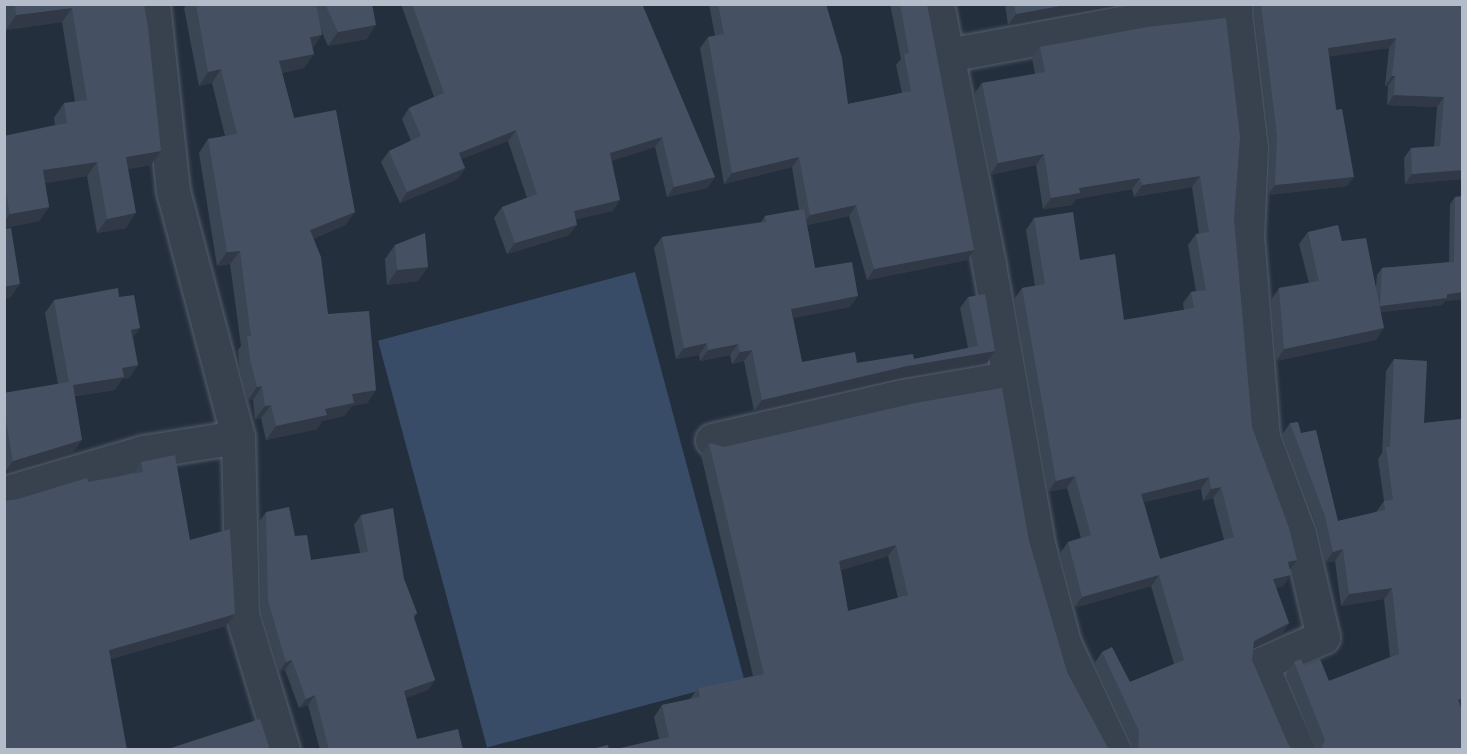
<!DOCTYPE html>
<style>
body{margin:0}
#map{position:relative;width:1467px;height:754px;overflow:hidden;background:#242f3e;font-family:Signika,sans-serif}
div>[style]{position:absolute}
.water>*{inset:0;background:#394c67;transform-origin:0 0}
.roads{filter:drop-shadow(0 0 2px #565f6c) drop-shadow(0 0 2px #565f6c)}
.minor>*{height:33px;margin:-16.5px;padding:0 16.5px;transform-origin:16.5px;border-radius:16.5px;background:#38414e}
.wall>*{inset:0;background:#3b4654}
.shaded-wall>*{inset:0;background:#303945}
.building>*{inset:0;background:#455162}
span{translate:-50% -50%;white-space:nowrap;text-align:center;line-height:1.15;-webkit-text-stroke:5px #1d2633;paint-order:stroke}
.frame{position:absolute;inset:0;border:6px solid #b4bcc9;pointer-events:none}
</style>
<div id="map">
<div class="water">
<i style="left:635px;top:272px;width:421px;height:266px;rotate:75deg"></i>
</div>
<div class="roads">
<div class="minor">
<i style="left:153px;top:4px;width:188px;rotate:83.9deg"></i>
<i style="left:173px;top:191px;width:254px;rotate:75.2deg"></i>
<i style="left:238px;top:437px;width:177px;rotate:88.7deg"></i>
<i style="left:242px;top:614px;width:142px;rotate:73.2deg"></i>
<i style="left:937px;top:4px;width:266px;rotate:78.7deg"></i>
<i style="left:989px;top:265px;width:287px;rotate:80deg"></i>
<i style="left:1039px;top:548px;width:98px;rotate:75.3deg"></i>
<i style="left:1064px;top:643px;width:118px;rotate:65deg"></i>
<i style="left:1234px;top:4px;width:145px;rotate:83.3deg"></i>
<i style="left:1251px;top:148px;width:87px;rotate:92.6deg"></i>
<i style="left:1247px;top:235px;width:203px;rotate:85.5deg"></i>
<i style="left:1263px;top:437px;width:103px;rotate:69.6deg"></i>
<i style="left:1299px;top:534px;width:106px;rotate:76.9deg"></i>
<i style="left:1323px;top:637px;width:68px;rotate:156.5deg"></i>
<i style="left:1261px;top:664px;width:94px;rotate:66.7deg"></i>
<i style="left:948px;top:55px;width:191px;rotate:-10.5deg"></i>
<i style="left:1136px;top:20px;width:100px;rotate:-6.3deg"></i>
<i style="left:712px;top:440px;width:196px;rotate:-13deg"></i>
<i style="left:903px;top:396px;width:106px;rotate:-9.8deg"></i>
<i style="left:4px;top:493px;width:145px;rotate:-16.4deg"></i>
<i style="left:143px;top:452px;width:96px;rotate:-9deg"></i>
</div>
</div>
<div class="wall">
<i style="clip-path:polygon(4px 4px,144px 4px,151px 165px,128px 169px,126px 228px,97px 233px,87px 176px,45px 183px,49px 207px,39px 221px,4px 228px,4px 136px,55px 125px,54px 118px,64px 103px,75px 102px,62px 22px,6px 30px,4px 16px)"></i>
<i style="clip-path:polygon(187px 4px,372px 4px,367px 39px,328px 46px,321px 30px,312px 48px,314px 54px,304px 68px,282px 73px,294px 118px,355px 212px,345px 225px,313px 239px,328px 314px,376px 390px,367px 403px,352px 406px,344px 416px,322px 421px,317px 429px,266px 440px,261px 418px,255px 419px,253px 400px,248px 400px,240px 373px,238px 350px,241px 346px,230px 264px,217px 266px,199px 153px,208px 139px,225px 136px,212px 83px,199px 86px,184px 8px)"></i>
<i style="clip-path:polygon(401px 4px,642px 4px,715px 177px,707px 188px,667px 197px,655px 147px,611px 161px,613px 211px,575px 219px,569px 235px,507px 254px,494px 218px,502px 207px,527px 198px,508px 141px,461px 159px,465px 168px,458px 179px,400px 203px,381px 162px,389px 151px,411px 141px,402px 119px,409px 108px,434px 97px)"></i>
<i style="clip-path:polygon(709px 4px,826px 4px,848px 104px,902px 93px,896px 65px,901px 59px,890px 4px,927px 4px,974px 250px,967px 260px,867px 280px,849px 216px,807px 225px,815px 268px,850px 307px,793px 318px,802px 362px,857px 363px,914px 359px,968px 348px,960px 308px,968px 297px,987px 362px,899px 378px,754px 411px,744px 361px,732px 364px,730px 355px,700px 361px,699px 355px,676px 359px,654px 248px,662px 237px,761px 222px,765px 216px,799px 210px,792px 167px,724px 184px,700px 48px,708px 37px,715px 36px)"></i>
<i style="clip-path:polygon(1005px 4px,1125px 4px,1008px 25px)"></i>
<i style="clip-path:polygon(1253px 4px,1462px 4px,1462px 179px,1405px 184px,1404px 158px,1411px 148px,1434px 147px,1437px 107px,1387px 105px,1388px 86px,1385px 86px,1389px 48px,1329px 56px,1347px 186px,1268px 195px,1270px 146px)"></i>
<i style="clip-path:polygon(evenodd,1147px 27px,1234px 219px,1252px 427px,1291px 575px,1283px 586px,1276px 588px,1289px 623px,1281px 635px,1253px 649px,1252px 660px,1289px 746px,1294px 750px,1130px 750px,1131px 742px,1094px 664px,1102px 652px,1130px 682px,1174px 664px,1151px 586px,1074px 608px,1060px 553px,1068px 542px,1081px 538px,1067px 488px,1048px 492px,1014px 299px,1022px 288px,1035px 286px,1026px 230px,1034px 218px,1080px 260px,1124px 320px,1184px 310px,1183px 303px,1191px 292px,1196px 291px,1188px 245px,1196px 234px,1199px 234px,1192px 187px,1134px 197px,1132px 189px,1076px 199px,1072px 205px,1043px 209px,1036px 165px,990px 175px,974px 94px,982px 83px,1035px 74px,1032px 58px,1040px 47px,1147px 27px,1201px 489px,1203px 501px,1213px 498px,1224px 540px,1160px 559px,1144px 502px,1201px 489px)"></i>
<i style="clip-path:polygon(1455px 197px,1462px 299px,1445px 301px,1442px 305px,1381px 312px,1376px 340px,1276px 361px,1271px 300px,1279px 288px,1309px 283px,1299px 244px,1308px 232px,1342px 241px,1376px 287px,1377px 275px,1382px 268px,1449px 262px,1450px 204px)"></i>
<i style="clip-path:polygon(395px 245px,428px 267px,418px 281px,387px 285px,385px 259px)"></i>
<i style="clip-path:polygon(119px 297px,133px 338px,138px 365px,129px 378px,122px 379px,115px 390px,75px 396px,73px 453px,4px 473px,4px 393px,58px 384px,45px 313px,54px 300px)"></i>
<i style="clip-path:polygon(1394px 359px,1424px 423px,1462px 419px,1462px 750px,1316px 750px,1286px 674px,1294px 662px,1304px 666px,1329px 681px,1390px 657px,1384px 599px,1341px 606px,1335px 561px,1325px 563px,1317px 527px,1282px 435px,1290px 423px,1301px 433px,1338px 521px,1376px 512px,1384px 501px,1378px 459px,1382px 453px,1386px 371px)"></i>
<i style="clip-path:polygon(evenodd,709px 443px,1029px 541px,1067px 672px,1109px 750px,620px 750px,621px 748px,659px 739px,654px 717px,662px 705px,690px 699px,698px 688px,753px 676px,701px 455px,709px 443px,888px 556px,898px 598px,848px 611px,841px 570px,888px 556px)"></i>
<i style="clip-path:polygon(141px 462px,190px 540px,226px 626px,111px 659px,18px 499px,88px 482px,133px 474px)"></i>
<i style="clip-path:polygon(266px 512px,295px 536px,311px 560px,360px 553px,354px 525px,361px 515px,404px 579px,417px 613px,414px 618px,435px 680px,428px 690px,405px 698px,417px 739px,463px 750px,320px 750px,308px 705px,299px 708px,285px 670px,279px 672px,261px 611px,259px 522px)"></i>
</div>
<div class="shaded-wall">
<i style="clip-path:polygon(1071px 4px,1125px 4px,1008px 25px,1016px 14px)"></i>
<i style="clip-path:polygon(72px 8px,62px 22px,6px 30px,16px 15px)"></i>
<i style="clip-path:polygon(376px 25px,367px 39px,328px 46px,338px 32px)"></i>
<i style="clip-path:polygon(322px 35px,312px 49px,310px 37px)"></i>
<i style="clip-path:polygon(1396px 38px,1389px 48px,1321px 58px,1328px 48px)"></i>
<i style="clip-path:polygon(314px 54px,304px 68px,270px 75px,279px 61px)"></i>
<i style="clip-path:polygon(221px 69px,212px 83px,199px 86px,208px 72px)"></i>
<i style="clip-path:polygon(1392px 76px,1395px 76px,1388px 86px,1385px 86px)"></i>
<i style="clip-path:polygon(1394px 95px,1444px 97px,1437px 107px,1387px 105px)"></i>
<i style="clip-path:polygon(516px 130px,508px 141px,451px 163px,459px 153px)"></i>
<i style="clip-path:polygon(662px 137px,655px 147px,602px 164px,610px 153px)"></i>
<i style="clip-path:polygon(161px 151px,151px 165px,116px 171px,126px 157px)"></i>
<i style="clip-path:polygon(1044px 154px,1036px 165px,990px 175px,998px 163px)"></i>
<i style="clip-path:polygon(799px 157px,792px 167px,724px 184px,732px 173px)"></i>
<i style="clip-path:polygon(97px 162px,87px 176px,33px 185px,43px 170px)"></i>
<i style="clip-path:polygon(465px 168px,458px 179px,400px 203px,407px 192px)"></i>
<i style="clip-path:polygon(1462px 170px,1462px 179px,1405px 184px,1412px 174px)"></i>
<i style="clip-path:polygon(1200px 176px,1192px 187px,1134px 197px,1142px 185px)"></i>
<i style="clip-path:polygon(715px 177px,707px 188px,667px 197px,674px 187px)"></i>
<i style="clip-path:polygon(1354px 177px,1347px 186px,1268px 195px,1275px 185px)"></i>
<i style="clip-path:polygon(1140px 178px,1132px 189px,1076px 199px,1072px 205px,1043px 209px,1051px 198px,1079px 188px)"></i>
<i style="clip-path:polygon(620px 200px,613px 211px,566px 222px,574px 211px)"></i>
<i style="clip-path:polygon(856px 205px,849px 216px,802px 226px,810px 215px)"></i>
<i style="clip-path:polygon(49px 207px,39px 221px,4px 228px,4px 222px,10px 214px)"></i>
<i style="clip-path:polygon(355px 212px,345px 225px,300px 244px,310px 230px)"></i>
<i style="clip-path:polygon(136px 213px,126px 228px,97px 233px,107px 219px)"></i>
<i style="clip-path:polygon(577px 225px,569px 235px,507px 254px,515px 243px)"></i>
<i style="clip-path:polygon(974px 250px,967px 260px,867px 280px,874px 269px)"></i>
<i style="clip-path:polygon(240px 251px,230px 264px,217px 266px,227px 252px)"></i>
<i style="clip-path:polygon(428px 267px,418px 281px,387px 285px,397px 270px)"></i>
<i style="clip-path:polygon(20px 284px,10px 298px,4px 299px,4px 287px)"></i>
<i style="clip-path:polygon(1462px 292px,1462px 299px,1445px 301px,1442px 305px,1375px 313px,1380px 306px)"></i>
<i style="clip-path:polygon(858px 296px,850px 307px,783px 320px,791px 309px)"></i>
<i style="clip-path:polygon(140px 328px,131px 341px,131px 330px)"></i>
<i style="clip-path:polygon(1384px 328px,1376px 340px,1276px 361px,1284px 349px)"></i>
<i style="clip-path:polygon(707px 343px,699px 355px,676px 359px,684px 348px)"></i>
<i style="clip-path:polygon(738px 344px,730px 355px,700px 361px,708px 350px)"></i>
<i style="clip-path:polygon(752px 350px,744px 361px,732px 364px,740px 352px)"></i>
<i style="clip-path:polygon(995px 351px,987px 362px,899px 378px,754px 411px,762px 400px,907px 366px)"></i>
<i style="clip-path:polygon(138px 365px,129px 378px,122px 379px,115px 390px,64px 397px,73px 385px,122px 368px)"></i>
<i style="clip-path:polygon(262px 386px,253px 400px,248px 400px,257px 387px)"></i>
<i style="clip-path:polygon(376px 390px,367px 403px,352px 406px,344px 416px,322px 421px,317px 429px,266px 440px,276px 426px,325px 409px,352px 394px)"></i>
<i style="clip-path:polygon(271px 405px,261px 418px,255px 419px,265px 406px)"></i>
<i style="clip-path:polygon(82px 440px,73px 453px,4px 473px,13px 461px)"></i>
<i style="clip-path:polygon(1075px 476px,1067px 488px,1048px 492px,1056px 481px)"></i>
<i style="clip-path:polygon(1209px 477px,1201px 489px,1133px 505px,1141px 494px)"></i>
<i style="clip-path:polygon(1221px 487px,1213px 498px,1203px 501px,1211px 489px)"></i>
<i style="clip-path:polygon(896px 545px,888px 556px,831px 573px,839px 561px)"></i>
<i style="clip-path:polygon(1343px 549px,1335px 561px,1325px 563px,1333px 552px)"></i>
<i style="clip-path:polygon(1297px 560px,1288px 572px,1288px 562px)"></i>
<i style="clip-path:polygon(1159px 575px,1151px 586px,1074px 608px,1082px 597px)"></i>
<i style="clip-path:polygon(1291px 575px,1283px 586px,1265px 590px,1273px 579px)"></i>
<i style="clip-path:polygon(1392px 588px,1384px 599px,1341px 606px,1349px 594px)"></i>
<i style="clip-path:polygon(235px 614px,226px 626px,100px 662px,109px 650px)"></i>
<i style="clip-path:polygon(1289px 623px,1281px 635px,1246px 652px,1254px 641px)"></i>
<i style="clip-path:polygon(292px 660px,285px 670px,279px 672px,286px 662px)"></i>
<i style="clip-path:polygon(435px 680px,428px 690px,397px 701px,404px 691px)"></i>
<i style="clip-path:polygon(315px 695px,308px 705px,299px 708px,306px 699px)"></i>
<i style="clip-path:polygon(1462px 698px,1462px 708px,1450px 711px,1458px 700px)"></i>
</div>
<div class="building">
<i style="clip-path:polygon(15px 4px,144px 4px,148px 28px,161px 151px,126px 157px,136px 213px,107px 219px,97px 162px,43px 170px,49px 207px,10px 214px,4px 184px,4px 136px,67px 123px,64px 103px,87px 100px,72px 8px,16px 15px)"></i>
<i style="clip-path:polygon(196px 4px,316px 4px,322px 35px,310px 37px,314px 54px,279px 61px,294px 118px,336px 110px,355px 212px,310px 230px,321px 257px,328px 314px,369px 311px,376px 390px,352px 394px,354px 403px,325px 409px,327px 415px,276px 426px,271px 405px,265px 406px,262px 386px,257px 387px,250px 359px,247px 336px,251px 336px,240px 251px,227px 252px,208px 139px,237px 134px,221px 69px,208px 72px)"></i>
<i style="clip-path:polygon(325px 4px,372px 4px,376px 25px,338px 32px)"></i>
<i style="clip-path:polygon(412px 4px,642px 4px,715px 177px,674px 187px,662px 137px,610px 153px,620px 200px,574px 211px,577px 225px,515px 243px,502px 207px,537px 194px,516px 130px,459px 153px,465px 168px,407px 192px,389px 151px,421px 136px,409px 108px,444px 93px)"></i>
<i style="clip-path:polygon(718px 4px,826px 4px,842px 58px,848px 104px,911px 91px,904px 54px,909px 53px,900px 4px,927px 4px,974px 250px,874px 269px,856px 205px,810px 215px,799px 157px,732px 173px,708px 37px,724px 34px)"></i>
<i style="clip-path:polygon(1014px 4px,1071px 4px,1016px 14px)"></i>
<i style="clip-path:polygon(1261px 4px,1462px 4px,1462px 170px,1412px 174px,1411px 148px,1440px 146px,1444px 97px,1394px 95px,1395px 76px,1392px 76px,1396px 38px,1328px 48px,1336px 110px,1342px 109px,1354px 177px,1275px 185px,1277px 136px)"></i>
<i style="clip-path:polygon(evenodd,1226px 18px,1240px 137px,1234px 219px,1252px 427px,1289px 528px,1297px 560px,1288px 562px,1291px 575px,1273px 579px,1289px 623px,1254px 641px,1252px 660px,1289px 746px,1294px 750px,1136px 750px,1138px 749px,1139px 731px,1102px 652px,1112px 647px,1130px 682px,1184px 660px,1159px 575px,1082px 597px,1068px 542px,1091px 535px,1075px 476px,1056px 481px,1022px 288px,1045px 284px,1034px 218px,1073px 212px,1080px 260px,1115px 254px,1124px 320px,1194px 308px,1191px 292px,1206px 290px,1196px 234px,1209px 232px,1200px 176px,1142px 185px,1140px 178px,1079px 188px,1080px 193px,1051px 198px,1044px 154px,998px 163px,982px 83px,1045px 72px,1040px 47px,1147px 27px,1226px 18px,1209px 477px,1211px 489px,1221px 487px,1234px 537px,1160px 559px,1141px 494px,1209px 477px)"></i>
<i style="clip-path:polygon(1462px 196px,1462px 292px,1447px 294px,1447px 298px,1380px 306px,1382px 268px,1454px 262px,1455px 197px)"></i>
<i style="clip-path:polygon(804px 209px,815px 268px,852px 262px,858px 296px,791px 309px,802px 362px,855px 352px,857px 363px,913px 354px,914px 359px,978px 346px,968px 297px,985px 294px,995px 351px,907px 366px,762px 400px,752px 350px,740px 352px,738px 344px,708px 350px,707px 343px,684px 348px,662px 237px,766px 222px,765px 216px)"></i>
<i style="clip-path:polygon(1338px 225px,1342px 241px,1366px 238px,1384px 328px,1284px 349px,1279px 288px,1319px 281px,1308px 232px)"></i>
<i style="clip-path:polygon(11px 228px,20px 284px,4px 287px,4px 229px)"></i>
<i style="clip-path:polygon(425px 233px,428px 267px,397px 270px,395px 245px)"></i>
<i style="clip-path:polygon(118px 288px,119px 297px,134px 295px,140px 328px,131px 330px,138px 365px,122px 368px,124px 377px,73px 385px,82px 440px,13px 461px,4px 410px,4px 393px,69px 382px,54px 300px)"></i>
<i style="clip-path:polygon(1394px 359px,1427px 361px,1424px 423px,1462px 419px,1462px 698px,1458px 700px,1462px 710px,1462px 750px,1321px 750px,1325px 740px,1294px 662px,1301px 659px,1304px 666px,1320px 659px,1329px 681px,1399px 654px,1392px 588px,1349px 594px,1343px 549px,1333px 552px,1325px 516px,1290px 423px,1298px 422px,1301px 433px,1316px 430px,1338px 521px,1385px 510px,1384px 501px,1393px 500px,1386px 447px,1390px 447px)"></i>
<i style="clip-path:polygon(evenodd,1002px 388px,1029px 541px,1067px 672px,1109px 750px,622px 750px,621px 748px,669px 737px,662px 705px,700px 697px,698px 688px,764px 674px,709px 443px,724px 447px,915px 403px,1002px 388px,896px 545px,908px 595px,848px 611px,839px 561px,896px 545px)"></i>
<i style="clip-path:polygon(175px 455px,190px 540px,230px 529px,235px 614px,109px 650px,127px 750px,4px 750px,4px 501px,18px 499px,87px 478px,88px 482px,143px 472px,141px 462px)"></i>
<i style="clip-path:polygon(289px 507px,295px 536px,307px 535px,311px 560px,368px 552px,361px 515px,393px 508px,404px 579px,417px 613px,413px 615px,435px 680px,404px 691px,417px 739px,458px 729px,463px 750px,329px 750px,315px 695px,306px 699px,292px 660px,286px 662px,268px 601px,266px 512px)"></i>
<i style="clip-path:polygon(260px 719px,270px 750px,168px 750px,168px 749px)"></i>
<i style="clip-path:polygon(608px 745px,609px 750px,588px 750px)"></i>
</div>
<div class="frame"></div>
</div>
